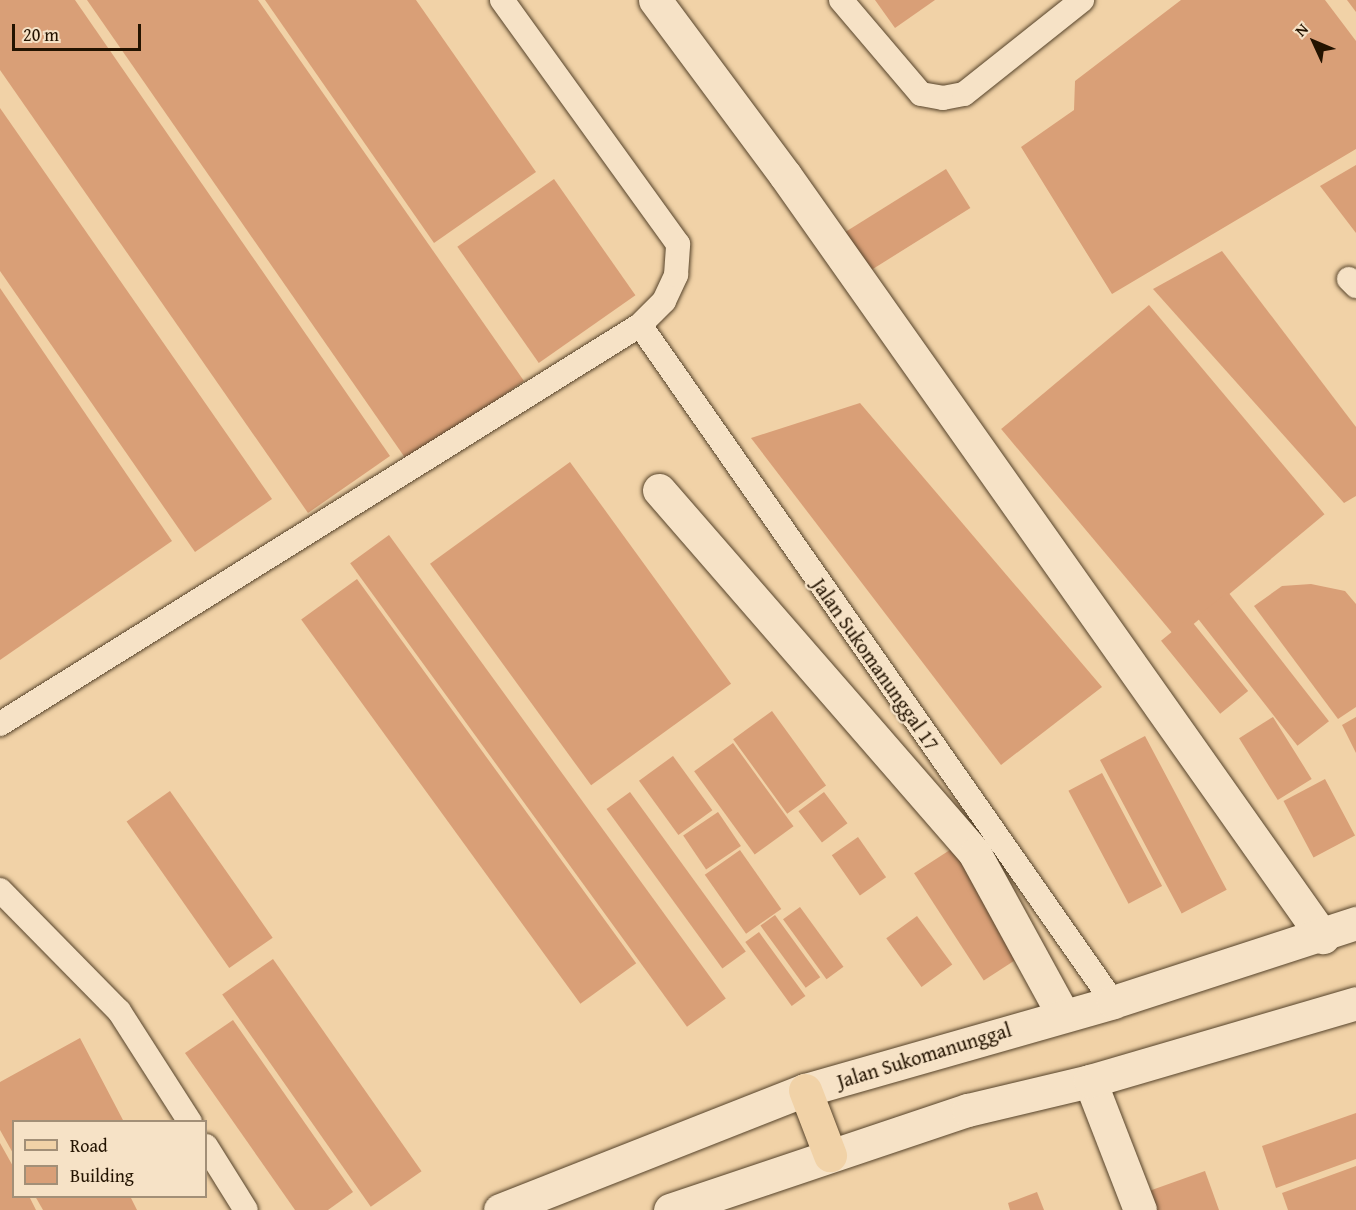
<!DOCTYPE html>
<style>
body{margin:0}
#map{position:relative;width:1356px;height:1210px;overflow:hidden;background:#f1d2a7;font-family:"Gentium Book Plus",serif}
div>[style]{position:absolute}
.building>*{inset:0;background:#d99f77;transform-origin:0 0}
.roads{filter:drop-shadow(0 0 2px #56432a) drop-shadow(0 0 2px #56432a)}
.lane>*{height:24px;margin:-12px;padding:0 12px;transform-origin:12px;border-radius:12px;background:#f6e2c6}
.street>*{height:33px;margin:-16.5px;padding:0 16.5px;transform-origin:16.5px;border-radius:16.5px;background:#f6e2c6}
.secondary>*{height:33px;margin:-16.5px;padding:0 16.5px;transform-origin:16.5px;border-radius:16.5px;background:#f6e2c6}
.primary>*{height:33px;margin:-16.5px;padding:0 16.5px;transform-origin:16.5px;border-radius:16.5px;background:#f1d2a7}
span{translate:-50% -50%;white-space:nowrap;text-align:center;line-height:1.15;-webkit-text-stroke:5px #f6e2c6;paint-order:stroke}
.street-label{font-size:20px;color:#231300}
.legend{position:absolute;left:12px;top:1120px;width:195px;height:78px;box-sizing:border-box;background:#f6e2c6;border:2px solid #a28f77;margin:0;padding:8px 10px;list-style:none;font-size:18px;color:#231300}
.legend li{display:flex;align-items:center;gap:12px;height:30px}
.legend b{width:30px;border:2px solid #a28f77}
.north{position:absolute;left:1284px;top:12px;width:60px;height:60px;-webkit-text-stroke:4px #f6e2c6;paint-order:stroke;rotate:314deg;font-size:16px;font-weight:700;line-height:24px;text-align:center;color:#231300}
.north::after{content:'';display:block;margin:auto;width:21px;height:27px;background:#231300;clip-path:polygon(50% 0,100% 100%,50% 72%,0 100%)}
.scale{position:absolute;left:12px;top:24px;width:129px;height:27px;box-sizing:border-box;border:3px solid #231300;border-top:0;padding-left:8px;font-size:18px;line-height:21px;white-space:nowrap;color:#231300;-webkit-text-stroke:4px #f6e2c6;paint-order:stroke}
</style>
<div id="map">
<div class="building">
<i style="clip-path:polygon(0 0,75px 0,390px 456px,308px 513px,0 70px)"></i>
<i style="clip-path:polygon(87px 0,258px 0,524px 381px,408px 462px)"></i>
<i style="clip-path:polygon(265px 0,416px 0,536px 172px,434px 243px)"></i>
<i style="clip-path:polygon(875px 0,935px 0,895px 28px)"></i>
<i style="clip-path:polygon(1181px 0,1325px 0,1356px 41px,1356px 149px,1112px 294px,1021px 147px,1074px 110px,1075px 81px)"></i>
<i style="clip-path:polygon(1347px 0,1356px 0,1356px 12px)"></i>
<i style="clip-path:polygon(0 108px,272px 499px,195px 552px,0 271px)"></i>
<i style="clip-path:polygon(1356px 165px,1356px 233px,1320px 186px)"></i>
<i style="left:946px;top:169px;width:46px;height:123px;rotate:58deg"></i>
<i style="left:554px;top:179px;width:142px;height:118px;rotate:55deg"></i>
<i style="clip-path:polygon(1222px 251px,1356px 427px,1356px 496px,1344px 503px,1153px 289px)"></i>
<i style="clip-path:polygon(0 288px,172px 541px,0 660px)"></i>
<i style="left:1149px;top:305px;width:273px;height:193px;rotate:50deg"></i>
<i style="clip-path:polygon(860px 403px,1102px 687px,1001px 765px,751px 438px)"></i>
<i style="left:570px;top:462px;width:274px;height:173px;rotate:54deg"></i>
<i style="left:389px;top:535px;width:573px;height:48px;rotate:54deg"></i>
<i style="left:357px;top:579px;width:475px;height:69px;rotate:54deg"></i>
<i style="clip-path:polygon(1311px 584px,1345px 591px,1356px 604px,1356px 707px,1338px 719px,1254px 606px,1282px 586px)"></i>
<i style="left:1228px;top:592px;width:164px;height:40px;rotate:52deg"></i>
<i style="left:1189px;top:618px;width:94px;height:36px;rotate:51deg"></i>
<i style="left:772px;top:711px;width:92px;height:48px;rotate:54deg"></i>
<i style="left:1273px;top:717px;width:73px;height:40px;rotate:58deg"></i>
<i style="clip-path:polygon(1356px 717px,1356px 753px,1342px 725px)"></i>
<i style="left:1145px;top:736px;width:174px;height:51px;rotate:62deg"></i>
<i style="left:733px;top:743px;width:103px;height:48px;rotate:54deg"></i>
<i style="left:673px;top:756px;width:67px;height:42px;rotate:54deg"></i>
<i style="left:1102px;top:773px;width:128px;height:38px;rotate:62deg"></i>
<i style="left:1325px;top:779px;width:64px;height:47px;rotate:62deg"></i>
<i style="left:170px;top:791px;width:179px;height:53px;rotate:55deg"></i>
<i style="left:630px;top:792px;width:197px;height:29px;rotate:54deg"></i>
<i style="left:824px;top:792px;width:39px;height:32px;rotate:53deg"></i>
<i style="left:718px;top:812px;width:41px;height:42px;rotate:56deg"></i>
<i style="left:858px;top:837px;width:49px;height:32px;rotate:55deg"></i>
<i style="left:956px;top:846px;width:128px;height:50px;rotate:57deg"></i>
<i style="left:740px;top:850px;width:72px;height:43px;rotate:55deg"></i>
<i style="left:800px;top:907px;width:74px;height:21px;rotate:54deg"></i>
<i style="left:775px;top:915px;width:77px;height:18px;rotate:54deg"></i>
<i style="left:917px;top:916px;width:60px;height:38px;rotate:54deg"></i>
<i style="left:759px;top:932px;width:79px;height:17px;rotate:54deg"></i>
<i style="left:273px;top:959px;width:259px;height:62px;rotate:55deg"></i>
<i style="clip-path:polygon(233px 1020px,353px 1192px,328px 1210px,295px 1210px,185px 1053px)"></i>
<i style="clip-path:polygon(80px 1038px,124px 1122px,14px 1122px,14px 1155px,0 1130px,0 1082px)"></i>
<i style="clip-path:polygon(1356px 1113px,1356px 1159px,1276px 1188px,1262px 1146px)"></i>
<i style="clip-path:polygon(0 1143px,14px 1168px,14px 1196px,29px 1196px,36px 1210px,0 1210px)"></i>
<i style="clip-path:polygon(1356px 1166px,1356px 1210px,1288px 1210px,1282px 1193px)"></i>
<i style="clip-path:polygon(1205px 1171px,1219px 1210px,1156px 1210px,1149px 1191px)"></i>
<i style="clip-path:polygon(1037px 1192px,1044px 1210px,1010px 1210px,1008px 1203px)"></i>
<i style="clip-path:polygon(35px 1196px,130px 1196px,137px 1210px,43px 1210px)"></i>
</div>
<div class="roads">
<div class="lane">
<i style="left:841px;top:0;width:123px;rotate:49.6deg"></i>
<i style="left:921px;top:94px;width:22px;rotate:10deg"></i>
<i style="left:943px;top:98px;width:21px;rotate:-11deg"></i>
<i style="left:964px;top:94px;width:151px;rotate:-38.5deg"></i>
<i style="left:1349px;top:279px;width:10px;rotate:45deg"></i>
<i style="left:640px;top:325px;width:826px;rotate:55.06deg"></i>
<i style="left:0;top:724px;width:754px;rotate:-31.94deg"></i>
<i style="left:640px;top:325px;width:34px;rotate:-45deg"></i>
<i style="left:664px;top:301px;width:29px;rotate:-65deg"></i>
<i style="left:676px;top:275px;width:31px;rotate:-86deg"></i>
<i style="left:678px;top:244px;width:301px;rotate:-125.8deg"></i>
<i style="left:0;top:890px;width:170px;rotate:45.5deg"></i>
<i style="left:119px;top:1011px;width:132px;rotate:57.4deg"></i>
<i style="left:206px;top:1146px;width:75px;rotate:58deg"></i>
</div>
<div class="street">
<i style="left:655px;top:0;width:218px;rotate:53.4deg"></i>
<i style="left:785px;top:175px;width:933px;rotate:54.78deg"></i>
<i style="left:659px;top:490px;width:482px;rotate:49deg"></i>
<i style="left:975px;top:854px;width:183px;rotate:61.3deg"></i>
<i style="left:1090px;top:1081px;width:138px;rotate:68.8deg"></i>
</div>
<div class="secondary">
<i style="left:500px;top:1210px;width:328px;rotate:-21.5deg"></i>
<i style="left:805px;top:1090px;width:320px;rotate:-15.9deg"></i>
<i style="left:1113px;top:1002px;width:256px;rotate:-18deg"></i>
<i style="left:670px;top:1210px;width:314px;rotate:-18.6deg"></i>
<i style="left:968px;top:1110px;width:125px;rotate:-13.4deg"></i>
<i style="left:1090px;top:1081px;width:277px;rotate:-16.3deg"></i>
</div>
<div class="primary">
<i style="left:805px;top:1090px;width:70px;rotate:69deg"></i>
</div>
</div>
<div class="street-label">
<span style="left:876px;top:664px;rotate:55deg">Jalan Sukomanunggal 17</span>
<span style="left:924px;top:1055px;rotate:-17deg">Jalan Sukomanunggal</span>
</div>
<ul class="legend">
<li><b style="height:8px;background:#f1d2a7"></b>Road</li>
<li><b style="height:16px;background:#d99f77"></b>Building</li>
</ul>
<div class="north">N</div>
<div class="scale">20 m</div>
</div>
